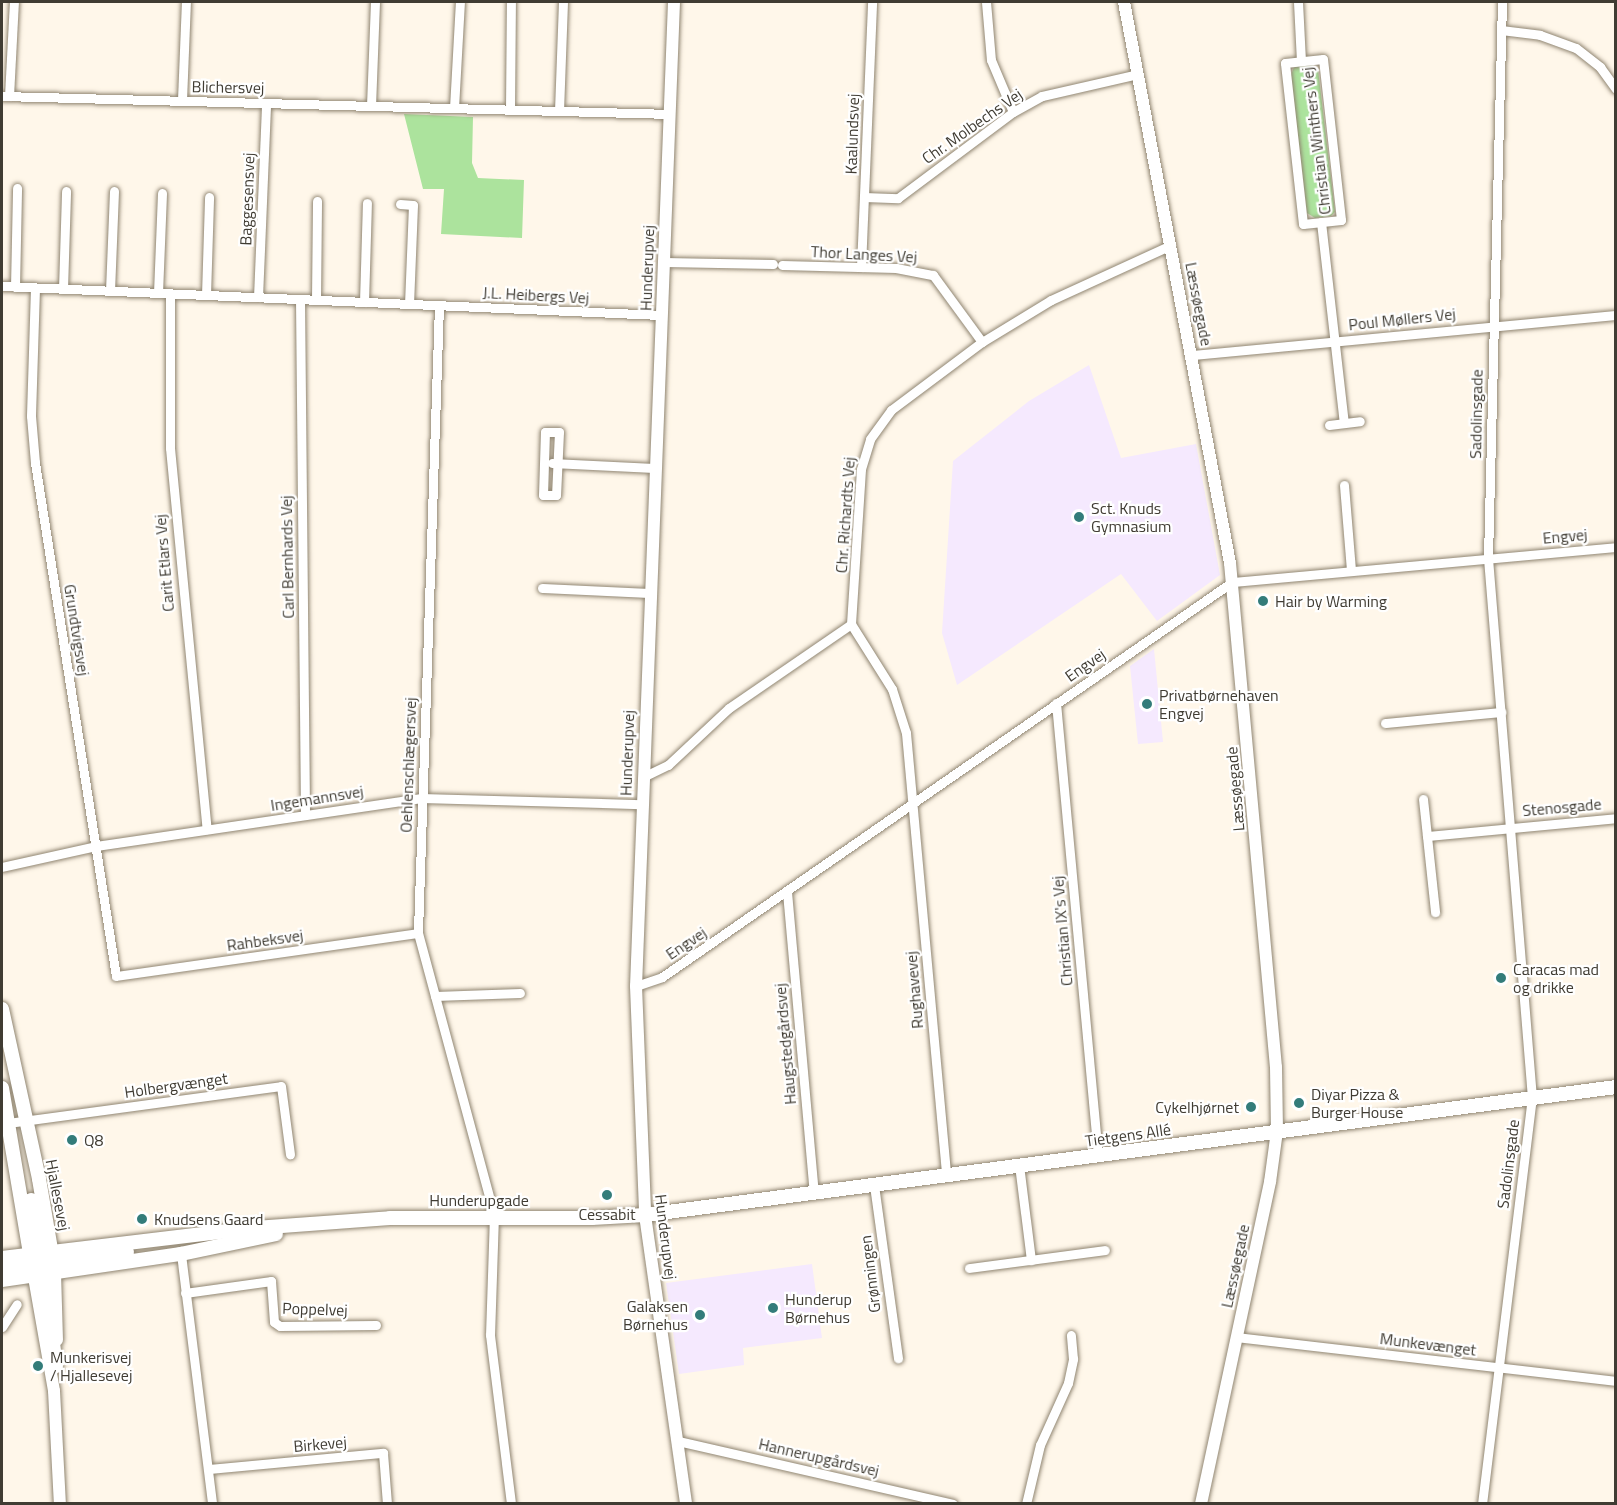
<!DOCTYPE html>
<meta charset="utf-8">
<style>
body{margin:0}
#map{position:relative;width:1617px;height:1505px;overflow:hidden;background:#fff7ea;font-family:"Titillium Web",sans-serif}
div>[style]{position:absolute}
.education>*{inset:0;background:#f5e9fe}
.green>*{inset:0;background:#ace39d}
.roads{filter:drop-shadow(0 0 2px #908571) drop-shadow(0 0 2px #908571)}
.minor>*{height:9px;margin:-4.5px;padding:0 4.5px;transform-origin:4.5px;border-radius:4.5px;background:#fff}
.tertiary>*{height:12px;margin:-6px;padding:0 6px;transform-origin:6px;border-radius:6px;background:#fff}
.secondary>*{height:14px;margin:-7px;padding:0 7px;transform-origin:7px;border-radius:7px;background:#fff}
.dots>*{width:16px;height:16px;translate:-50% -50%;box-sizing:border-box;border:3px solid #fff;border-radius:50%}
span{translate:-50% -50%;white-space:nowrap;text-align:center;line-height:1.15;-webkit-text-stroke:4.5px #fff;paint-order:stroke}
.street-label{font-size:16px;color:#403c33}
.poi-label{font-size:16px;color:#403c33}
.left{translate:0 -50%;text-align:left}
.right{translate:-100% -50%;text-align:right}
.frame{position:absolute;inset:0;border:3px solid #403c33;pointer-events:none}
</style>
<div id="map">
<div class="education">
<i style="clip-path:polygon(1089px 365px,1121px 458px,1196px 444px,1220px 575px,1157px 621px,1121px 574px,957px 685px,942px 633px,953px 461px,1029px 401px)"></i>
<i style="clip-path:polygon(1154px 649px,1163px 742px,1138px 744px,1130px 666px)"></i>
<i style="clip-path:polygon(812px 1264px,822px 1338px,743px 1348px,744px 1365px,679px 1374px,666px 1283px)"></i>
</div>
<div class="green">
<i style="clip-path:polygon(1312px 65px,1318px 69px,1335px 212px,1331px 216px,1315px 218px,1307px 213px,1291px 75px,1294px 67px)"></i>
<i style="clip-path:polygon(404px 114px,473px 117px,472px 163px,478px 178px,524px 180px,522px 238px,441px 234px,444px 189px,423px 189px)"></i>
</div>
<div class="roads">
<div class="minor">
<i style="left:986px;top:2px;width:58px;rotate:85.1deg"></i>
<i style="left:991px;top:60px;width:56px;rotate:67.1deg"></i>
<i style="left:1298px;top:2px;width:59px;rotate:87.1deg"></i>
<i style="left:1501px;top:30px;width:39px;rotate:7deg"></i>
<i style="left:1540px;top:35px;width:38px;rotate:20deg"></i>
<i style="left:1576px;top:48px;width:31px;rotate:38deg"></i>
<i style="left:1600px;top:67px;width:27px;rotate:54deg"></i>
<i style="left:1323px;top:59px;width:162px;rotate:83.6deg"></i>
<i style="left:1341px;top:220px;width:38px;rotate:174deg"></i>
<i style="left:1303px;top:224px;width:162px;rotate:-96.4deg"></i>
<i style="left:1285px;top:63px;width:38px;rotate:-6deg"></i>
<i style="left:2px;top:96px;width:668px;rotate:1.54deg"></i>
<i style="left:9px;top:96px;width:94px;rotate:-87deg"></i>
<i style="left:182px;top:100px;width:98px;rotate:-87.7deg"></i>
<i style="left:371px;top:106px;width:104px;rotate:-87.8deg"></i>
<i style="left:454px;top:108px;width:106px;rotate:-86.8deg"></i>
<i style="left:510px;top:109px;width:107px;rotate:-89.5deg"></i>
<i style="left:559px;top:111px;width:109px;rotate:-87.9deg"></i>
<i style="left:864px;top:197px;width:34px;rotate:2deg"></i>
<i style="left:898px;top:198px;width:144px;rotate:-36.8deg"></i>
<i style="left:1013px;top:112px;width:33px;rotate:-29deg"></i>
<i style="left:1042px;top:96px;width:98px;rotate:-12.9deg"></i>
<i style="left:400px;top:204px;width:13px;rotate:4deg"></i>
<i style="left:413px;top:205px;width:99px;rotate:92.3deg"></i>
<i style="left:1321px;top:222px;width:202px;rotate:83.5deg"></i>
<i style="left:664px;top:262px;width:109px;rotate:1.1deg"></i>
<i style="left:782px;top:265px;width:114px;rotate:1.5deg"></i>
<i style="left:896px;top:268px;width:38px;rotate:11deg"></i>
<i style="left:933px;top:275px;width:83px;rotate:53.8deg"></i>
<i style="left:861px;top:267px;width:265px;rotate:-87.6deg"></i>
<i style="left:2px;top:286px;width:660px;rotate:2.52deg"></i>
<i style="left:15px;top:287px;width:99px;rotate:-88.8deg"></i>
<i style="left:35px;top:288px;width:128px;rotate:91.8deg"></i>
<i style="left:31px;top:416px;width:47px;rotate:85.1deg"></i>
<i style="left:35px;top:463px;width:519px;rotate:81.03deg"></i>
<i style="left:116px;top:976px;width:305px;rotate:-8.1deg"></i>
<i style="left:63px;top:289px;width:98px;rotate:-88.2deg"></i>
<i style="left:110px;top:291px;width:100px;rotate:-87.7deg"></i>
<i style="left:158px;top:293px;width:100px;rotate:-87.7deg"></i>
<i style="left:170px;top:294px;width:154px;rotate:90deg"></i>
<i style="left:170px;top:448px;width:383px;rotate:84.5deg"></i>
<i style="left:206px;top:295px;width:98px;rotate:-88.2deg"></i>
<i style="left:258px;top:297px;width:194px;rotate:-87.6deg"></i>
<i style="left:300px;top:299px;width:516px;rotate:89.44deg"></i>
<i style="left:316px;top:300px;width:99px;rotate:-89.4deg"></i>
<i style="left:364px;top:302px;width:99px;rotate:-88.3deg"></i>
<i style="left:439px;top:305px;width:628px;rotate:91.92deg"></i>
<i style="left:418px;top:933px;width:292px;rotate:74.9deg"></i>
<i style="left:494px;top:1215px;width:120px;rotate:91.9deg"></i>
<i style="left:490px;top:1335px;width:170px;rotate:82.9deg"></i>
<i style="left:1192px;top:355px;width:426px;rotate:-5.4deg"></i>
<i style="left:1329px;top:425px;width:31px;rotate:-7deg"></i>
<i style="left:545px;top:432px;width:14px"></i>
<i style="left:559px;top:432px;width:63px;rotate:92.7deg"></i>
<i style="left:556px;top:495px;width:13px;rotate:180deg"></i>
<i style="left:543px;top:495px;width:63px;rotate:-88.2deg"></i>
<i style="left:552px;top:463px;width:102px;rotate:2.8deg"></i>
<i style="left:1344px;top:485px;width:86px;rotate:85.3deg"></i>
<i style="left:542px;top:588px;width:108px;rotate:2.7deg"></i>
<i style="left:851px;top:624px;width:77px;rotate:57.8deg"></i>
<i style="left:892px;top:689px;width:46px;rotate:72.3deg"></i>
<i style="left:906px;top:733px;width:444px;rotate:84.8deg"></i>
<i style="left:1056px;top:703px;width:454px;rotate:84.7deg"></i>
<i style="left:1385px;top:723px;width:117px;rotate:-5.4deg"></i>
<i style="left:643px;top:777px;width:28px;rotate:-26deg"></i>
<i style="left:668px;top:765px;width:83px;rotate:-43.1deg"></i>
<i style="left:729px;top:708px;width:148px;rotate:-34.5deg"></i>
<i style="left:851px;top:624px;width:155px;rotate:-86.3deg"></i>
<i style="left:861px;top:469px;width:31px;rotate:-73deg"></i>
<i style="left:870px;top:439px;width:36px;rotate:-54deg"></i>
<i style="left:891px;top:410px;width:114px;rotate:-36.8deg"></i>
<i style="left:982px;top:342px;width:81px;rotate:-31.3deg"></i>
<i style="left:1051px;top:300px;width:132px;rotate:-24.6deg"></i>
<i style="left:1423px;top:799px;width:114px;rotate:83.9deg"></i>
<i style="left:1427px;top:836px;width:190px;rotate:-5.4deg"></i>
<i style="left:2px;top:867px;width:96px;rotate:-12.6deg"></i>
<i style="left:96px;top:846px;width:329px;rotate:-8.4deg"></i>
<i style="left:421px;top:798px;width:220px;rotate:1.6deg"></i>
<i style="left:787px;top:892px;width:302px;rotate:84.9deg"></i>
<i style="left:636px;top:986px;width:28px;rotate:-19deg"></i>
<i style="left:662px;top:977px;width:693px;rotate:-34.72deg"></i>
<i style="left:1232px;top:582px;width:386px;rotate:-5.2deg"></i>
<i style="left:435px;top:996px;width:85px;rotate:-2deg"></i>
<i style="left:8px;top:1123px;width:275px;rotate:-7.7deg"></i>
<i style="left:281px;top:1086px;width:69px;rotate:82.5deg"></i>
<i style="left:1019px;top:1165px;width:96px;rotate:82.8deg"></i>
<i style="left:874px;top:1185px;width:175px;rotate:82.1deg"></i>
<i style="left:181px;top:1254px;width:252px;rotate:82.9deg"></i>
<i style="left:969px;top:1268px;width:137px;rotate:-7.5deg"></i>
<i style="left:185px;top:1293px;width:87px;rotate:-7.9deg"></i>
<i style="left:271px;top:1281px;width:41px;rotate:85.8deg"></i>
<i style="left:274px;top:1322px;width:7px;rotate:34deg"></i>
<i style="left:280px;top:1326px;width:96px;rotate:-0.6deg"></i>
<i style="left:2px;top:1327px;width:27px;rotate:-57deg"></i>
<i style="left:1236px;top:1337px;width:383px;rotate:6.6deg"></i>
<i style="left:678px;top:1441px;width:282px;rotate:12.9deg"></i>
<i style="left:209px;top:1469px;width:175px;rotate:-5.3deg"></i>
<i style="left:383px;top:1453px;width:51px;rotate:85.5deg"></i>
<i style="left:1026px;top:1504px;width:61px;rotate:-76.7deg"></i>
<i style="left:1040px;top:1445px;width:68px;rotate:-65.7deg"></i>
<i style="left:1068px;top:1383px;width:25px;rotate:-78deg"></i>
<i style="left:1073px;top:1359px;width:24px;rotate:-95deg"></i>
<i style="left:1482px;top:1504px;width:409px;rotate:-83deg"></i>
<i style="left:1532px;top:1098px;width:542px;rotate:-94.66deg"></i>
<i style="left:1488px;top:558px;width:556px;rotate:-88.56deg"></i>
</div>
<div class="tertiary">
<i style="left:674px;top:2px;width:985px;rotate:92.21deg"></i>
<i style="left:636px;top:986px;width:229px;rotate:87.7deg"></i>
<i style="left:645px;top:1215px;width:292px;rotate:81.9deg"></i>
<i style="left:1124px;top:2px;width:571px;rotate:79.3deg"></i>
<i style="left:1230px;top:563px;width:506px;rotate:84.79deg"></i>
<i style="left:1276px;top:1067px;width:64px;rotate:89.1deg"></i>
<i style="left:1277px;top:1131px;width:51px;rotate:97.8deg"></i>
<i style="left:1270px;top:1182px;width:329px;rotate:102.1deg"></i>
<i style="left:32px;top:1266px;width:127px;rotate:80deg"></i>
<i style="left:54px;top:1391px;width:113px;rotate:87deg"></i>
<i style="left:55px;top:1273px;width:67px;rotate:88.3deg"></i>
</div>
<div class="secondary">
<i style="left:2px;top:1009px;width:174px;rotate:77.7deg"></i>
<i style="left:39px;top:1179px;width:95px;rotate:80.3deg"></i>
<i style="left:2px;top:1088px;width:167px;rotate:80.4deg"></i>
<i style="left:31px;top:1200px;width:61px;rotate:77.8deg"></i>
<i style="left:2px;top:1258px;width:255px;rotate:-6.8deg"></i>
<i style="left:255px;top:1228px;width:135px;rotate:-4.2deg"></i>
<i style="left:390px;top:1218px;width:202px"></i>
<i style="left:592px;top:1218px;width:53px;rotate:-3.2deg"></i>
<i style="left:645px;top:1215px;width:979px;rotate:-7.51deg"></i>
<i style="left:46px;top:1265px;width:82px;rotate:-9.1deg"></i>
<i style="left:43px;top:1267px;width:100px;rotate:82.5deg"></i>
<i style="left:2px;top:1270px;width:38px;rotate:-11deg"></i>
<i style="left:39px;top:1263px;width:11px;rotate:-34deg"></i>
<i style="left:2px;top:1280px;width:181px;rotate:-8.3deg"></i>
<i style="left:181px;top:1254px;width:97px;rotate:-11.9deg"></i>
</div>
</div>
<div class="dots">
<i style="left:1079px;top:517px;background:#337c7a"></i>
<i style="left:1263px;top:601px;background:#337c7a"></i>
<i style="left:1147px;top:704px;background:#337c7a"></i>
<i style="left:1501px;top:978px;background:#337c7a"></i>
<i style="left:1299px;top:1103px;background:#337c7a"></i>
<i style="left:1251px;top:1107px;background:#337c7a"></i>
<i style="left:72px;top:1140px;background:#337c7a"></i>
<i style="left:607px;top:1195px;background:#337c7a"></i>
<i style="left:142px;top:1219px;background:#337c7a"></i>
<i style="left:773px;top:1308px;background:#337c7a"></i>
<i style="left:700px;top:1315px;background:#337c7a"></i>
<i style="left:38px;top:1366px;background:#337c7a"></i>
</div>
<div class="street-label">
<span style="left:228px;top:87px;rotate:1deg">Blichersvej</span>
<span style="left:972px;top:126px;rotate:-35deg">Chr. Molbechs Vej</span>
<span style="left:852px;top:134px;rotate:-88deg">Kaalundsvej</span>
<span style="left:1316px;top:141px;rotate:-97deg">Christian Winthers Vej</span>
<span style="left:247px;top:199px;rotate:-88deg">Baggesensvej</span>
<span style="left:864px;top:254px;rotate:3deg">Thor Langes Vej</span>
<span style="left:647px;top:268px;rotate:-88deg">Hunderupvej</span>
<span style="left:536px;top:295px;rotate:3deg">J.L. Heibergs Vej</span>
<span style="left:1199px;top:304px;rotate:79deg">Læssøegade</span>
<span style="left:1402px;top:319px;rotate:-6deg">Poul Møllers Vej</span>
<span style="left:1476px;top:414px;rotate:-89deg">Sadolinsgade</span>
<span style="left:845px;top:515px;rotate:-86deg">Chr. Richardts Vej</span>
<span style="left:1565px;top:536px;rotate:-5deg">Engvej</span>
<span style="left:287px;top:557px;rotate:-91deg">Carl Bernhards Vej</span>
<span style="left:164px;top:563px;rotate:-95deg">Carit Etlars Vej</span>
<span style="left:77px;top:630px;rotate:81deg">Grundtvigsvej</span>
<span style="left:1085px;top:665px;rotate:-35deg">Engvej</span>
<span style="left:627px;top:753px;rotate:-88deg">Hunderupvej</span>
<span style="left:408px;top:765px;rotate:-88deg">Oehlenschlægersvej</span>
<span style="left:1235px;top:789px;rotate:-95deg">Læssøegade</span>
<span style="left:317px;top:798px;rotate:-9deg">Ingemannsvej</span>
<span style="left:1562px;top:807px;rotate:-5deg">Stenosgade</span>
<span style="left:1062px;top:931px;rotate:-95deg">Christian IX's Vej</span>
<span style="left:265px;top:940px;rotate:-8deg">Rahbeksvej</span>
<span style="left:686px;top:943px;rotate:-34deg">Engvej</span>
<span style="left:914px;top:990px;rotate:-95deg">Rughavevej</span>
<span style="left:785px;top:1044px;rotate:-95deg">Haugstedgårdsvej</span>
<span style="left:176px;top:1085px;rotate:-8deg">Holbergvænget</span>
<span style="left:1128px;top:1135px;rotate:-8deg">Tietgens Allé</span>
<span style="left:1508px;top:1164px;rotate:-83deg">Sadolinsgade</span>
<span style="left:58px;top:1195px;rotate:79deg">Hjallesevej</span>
<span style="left:479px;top:1200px">Hunderupgade</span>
<span style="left:666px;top:1237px;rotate:83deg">Hunderupvej</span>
<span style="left:1235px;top:1266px;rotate:-78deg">Læssøegade</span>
<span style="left:870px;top:1274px;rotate:-97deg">Grønningen</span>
<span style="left:315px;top:1309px;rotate:2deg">Poppelvej</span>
<span style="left:1428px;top:1344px;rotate:7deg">Munkevænget</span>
<span style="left:320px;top:1444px;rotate:-5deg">Birkevej</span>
<span style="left:819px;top:1457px;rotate:13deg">Hannerupgårdsvej</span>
</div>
<div class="poi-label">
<span class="left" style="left:1091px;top:517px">Sct. Knuds<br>Gymnasium</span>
<span class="left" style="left:1275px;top:601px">Hair by Warming</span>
<span class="left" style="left:1159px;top:704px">Privatbørnehaven<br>Engvej</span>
<span class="left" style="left:1513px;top:978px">Caracas mad<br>og drikke</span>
<span class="left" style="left:1311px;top:1103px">Diyar Pizza &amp;<br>Burger House</span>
<span class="right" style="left:1239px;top:1107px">Cykelhjørnet</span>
<span class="left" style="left:84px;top:1140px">Q8</span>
<span style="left:607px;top:1214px">Cessabit</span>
<span class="left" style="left:154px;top:1219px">Knudsens Gaard</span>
<span class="left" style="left:785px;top:1308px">Hunderup<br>Børnehus</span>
<span class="right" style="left:688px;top:1315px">Galaksen<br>Børnehus</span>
<span class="left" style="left:50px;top:1366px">Munkerisvej<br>/ Hjallesevej</span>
</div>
<div class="frame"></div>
</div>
